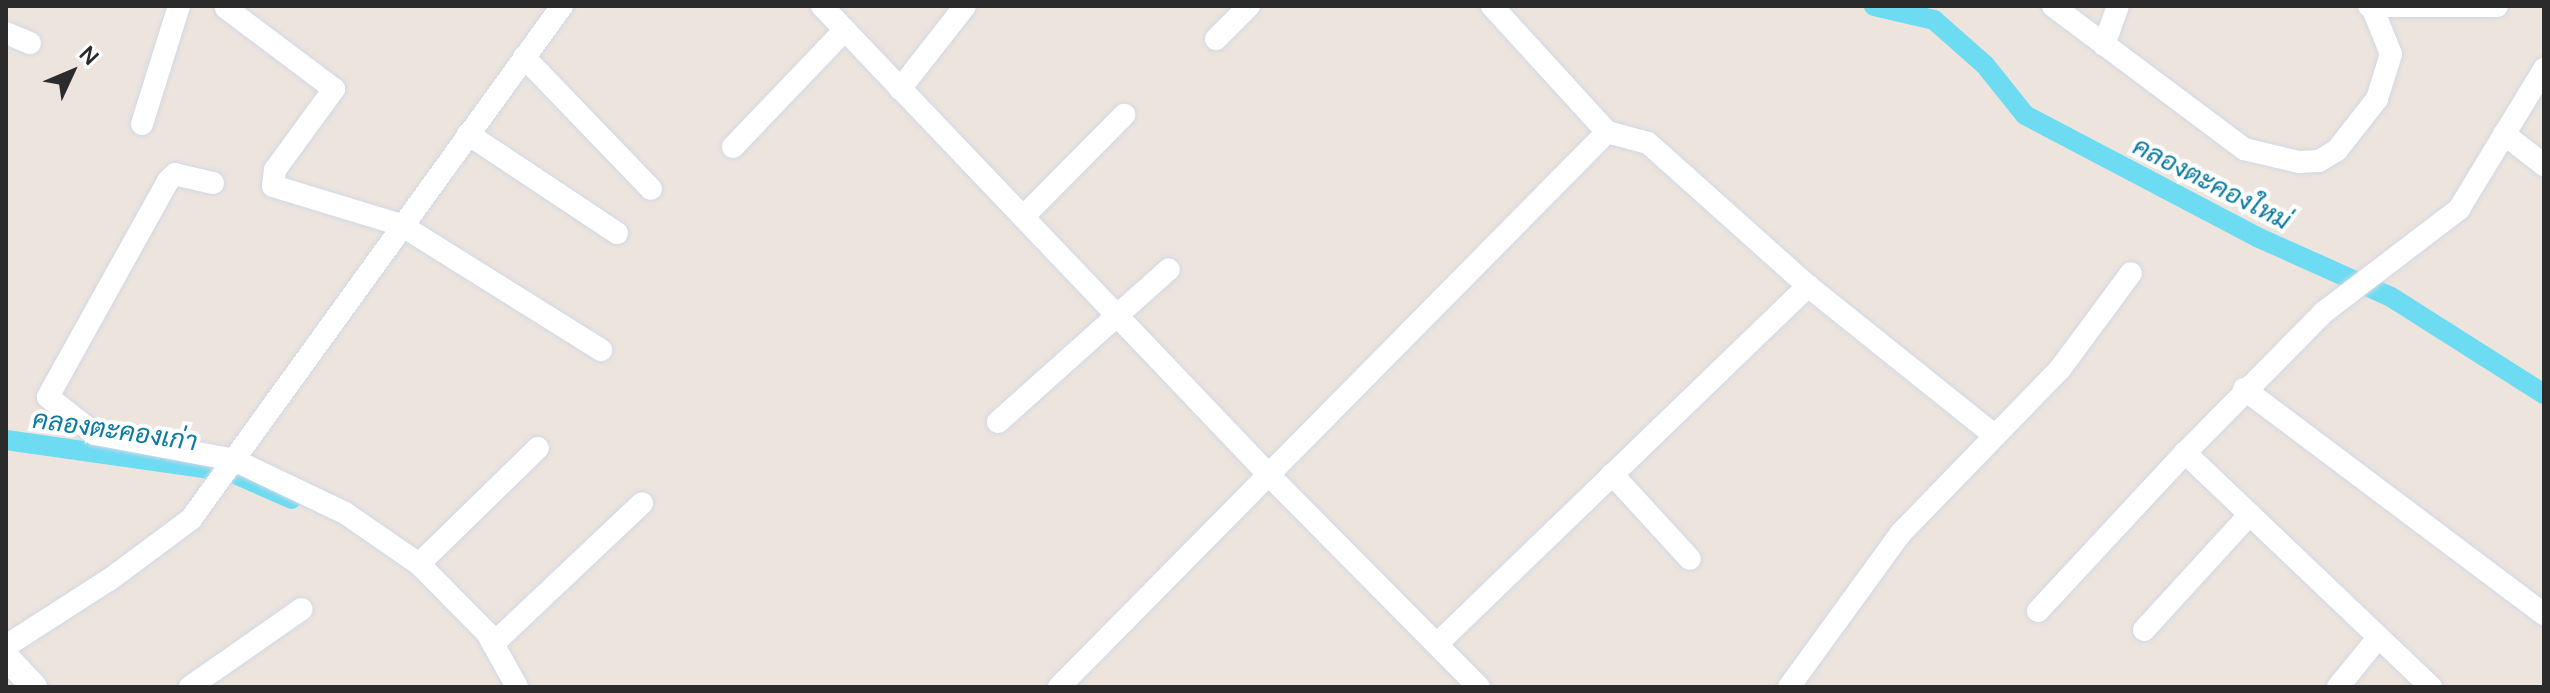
<!DOCTYPE html>
<meta charset="utf-8">
<style>
body{margin:0}
#map{position:relative;width:2550px;height:693px;overflow:hidden;background:#ede5dd;font-family:Manrope,Sarabun,sans-serif}
div>[style]{position:absolute}
.canal>*{height:20px;margin:-10px;padding:0 10px;transform-origin:10px;border-radius:10px;background:#6ddbf2}
.roads{filter:drop-shadow(0 0 2px #d2d7e4) drop-shadow(0 0 2px #d2d7e4)}
.minor>*{height:22px;margin:-11px;padding:0 11px;transform-origin:11px;border-radius:11px;background:#fff}
.tertiary>*{height:26px;margin:-13px;padding:0 13px;transform-origin:13px;border-radius:13px;background:#fff}
span{translate:-50% -50%;white-space:nowrap;text-align:center;line-height:1.15;-webkit-text-stroke:8px #fff;paint-order:stroke}
.water-label{font-size:26px;color:#0a7aa0;font-style:italic}
.frame{position:absolute;inset:0;border:8px solid #2b2b2b;pointer-events:none}
.north{position:absolute;left:32px;top:32px;width:80px;height:80px;-webkit-text-stroke:6px #fff;paint-order:stroke;rotate:46deg;font-size:22px;font-weight:700;line-height:32px;text-align:center;color:#2b2b2b}
.north::after{content:'';display:block;margin:auto;width:28px;height:36px;background:#2b2b2b;clip-path:polygon(50% 0,100% 100%,50% 72%,0 100%)}
</style>
<div id="map">
<div class="canal">
<i style="left:1874px;top:6px;width:62px;rotate:13.1deg"></i>
<i style="left:1934px;top:20px;width:68px;rotate:41.4deg"></i>
<i style="left:1985px;top:65px;width:64px;rotate:51.3deg"></i>
<i style="left:2025px;top:115px;width:262px;rotate:27.7deg"></i>
<i style="left:2257px;top:237px;width:147px;rotate:24.1deg"></i>
<i style="left:2391px;top:297px;width:181px;rotate:32.4deg"></i>
<i style="left:6px;top:440px;width:214px;rotate:8.1deg"></i>
<i style="left:233px;top:473px;width:64px;rotate:23.8deg"></i>
</div>
<div class="roads">
<div class="minor">
<i style="left:822px;top:6px;width:645px;rotate:46.38deg"></i>
<i style="left:1267px;top:473px;width:301px;rotate:45.3deg"></i>
<i style="left:1492px;top:6px;width:171px;rotate:47.6deg"></i>
<i style="left:1607px;top:132px;width:42px;rotate:15deg"></i>
<i style="left:1648px;top:143px;width:215px;rotate:41.8deg"></i>
<i style="left:1808px;top:286px;width:238px;rotate:38.7deg"></i>
<i style="left:2053px;top:6px;width:239px;rotate:36.8deg"></i>
<i style="left:2244px;top:149px;width:57px;rotate:13.3deg"></i>
<i style="left:2299px;top:162px;width:20px;rotate:-3deg"></i>
<i style="left:2319px;top:161px;width:21px;rotate:-31deg"></i>
<i style="left:2337px;top:150px;width:65px;rotate:-51.9deg"></i>
<i style="left:2377px;top:99px;width:47px;rotate:-72.7deg"></i>
<i style="left:2391px;top:54px;width:51px;rotate:-112deg"></i>
<i style="left:2369px;top:6px;width:128px"></i>
<i style="left:226px;top:8px;width:135px;rotate:36.9deg"></i>
<i style="left:334px;top:89px;width:100px;rotate:126.1deg"></i>
<i style="left:275px;top:170px;width:16px;rotate:97deg"></i>
<i style="left:273px;top:186px;width:134px;rotate:16.9deg"></i>
<i style="left:401px;top:225px;width:236px;rotate:32deg"></i>
<i style="left:6px;top:33px;width:26px;rotate:23deg"></i>
<i style="left:1216px;top:39px;width:47px;rotate:-45deg"></i>
<i style="left:2104px;top:45px;width:41px;rotate:-70.3deg"></i>
<i style="left:524px;top:57px;width:183px;rotate:46.1deg"></i>
<i style="left:900px;top:89px;width:105px;rotate:-51.9deg"></i>
<i style="left:142px;top:124px;width:124px;rotate:-72.6deg"></i>
<i style="left:468px;top:134px;width:179px;rotate:33.6deg"></i>
<i style="left:2504px;top:134px;width:51px;rotate:37.8deg"></i>
<i style="left:733px;top:147px;width:162px;rotate:-46.3deg"></i>
<i style="left:213px;top:183px;width:39px;rotate:-167deg"></i>
<i style="left:175px;top:174px;width:10px;rotate:135deg"></i>
<i style="left:168px;top:181px;width:247px;rotate:119.1deg"></i>
<i style="left:48px;top:397px;width:60px;rotate:38.2deg"></i>
<i style="left:95px;top:434px;width:141px;rotate:10.6deg"></i>
<i style="left:234px;top:460px;width:123px;rotate:25.5deg"></i>
<i style="left:345px;top:513px;width:90px;rotate:34.6deg"></i>
<i style="left:419px;top:564px;width:97px;rotate:45.4deg"></i>
<i style="left:487px;top:633px;width:62px;rotate:60.9deg"></i>
<i style="left:1023px;top:217px;width:144px;rotate:-45.3deg"></i>
<i style="left:2244px;top:389px;width:375px;rotate:36.9deg"></i>
<i style="left:998px;top:422px;width:229px;rotate:-41.8deg"></i>
<i style="left:1612px;top:474px;width:115px;rotate:47.5deg"></i>
<i style="left:419px;top:564px;width:166px;rotate:-44.3deg"></i>
<i style="left:2038px;top:611px;width:216px;rotate:-47.1deg"></i>
<i style="left:2144px;top:630px;width:157px;rotate:-47.6deg"></i>
<i style="left:493px;top:644px;width:205px;rotate:-43.4deg"></i>
<i style="left:1437px;top:644px;width:516px;rotate:-43.98deg"></i>
<i style="left:6px;top:646px;width:122px;rotate:-32.7deg"></i>
<i style="left:109px;top:580px;width:102px;rotate:-36.6deg"></i>
<i style="left:191px;top:519px;width:633px;rotate:-54.13deg"></i>
<i style="left:190px;top:687px;width:136px;rotate:-34.9deg"></i>
<i style="left:1059px;top:687px;width:780px;rotate:-45.36deg"></i>
<i style="left:1789px;top:687px;width:190px;rotate:-54deg"></i>
<i style="left:1901px;top:533px;width:228px;rotate:-45.9deg"></i>
<i style="left:2060px;top:369px;width:119px;rotate:-53.5deg"></i>
<i style="left:2338px;top:687px;width:62px;rotate:-50.9deg"></i>
<i style="left:2431px;top:687px;width:340px;rotate:-136.4deg"></i>
<i style="left:2185px;top:453px;width:198px;rotate:-45.4deg"></i>
<i style="left:2324px;top:312px;width:170px;rotate:-37.3deg"></i>
<i style="left:2459px;top:209px;width:164px;rotate:-58.7deg"></i>
</div>
<div class="tertiary">
<i style="left:6px;top:657px;width:41px;rotate:47deg"></i>
</div>
</div>
<div class="water-label">
<span style="left:2212px;top:183px;rotate:27deg">คลองตะคองใหม่</span>
<span style="left:115px;top:430px;rotate:8deg">คลองตะคองเก่า</span>
</div>
<div class="frame"></div>
<div class="north">N</div>
</div>
